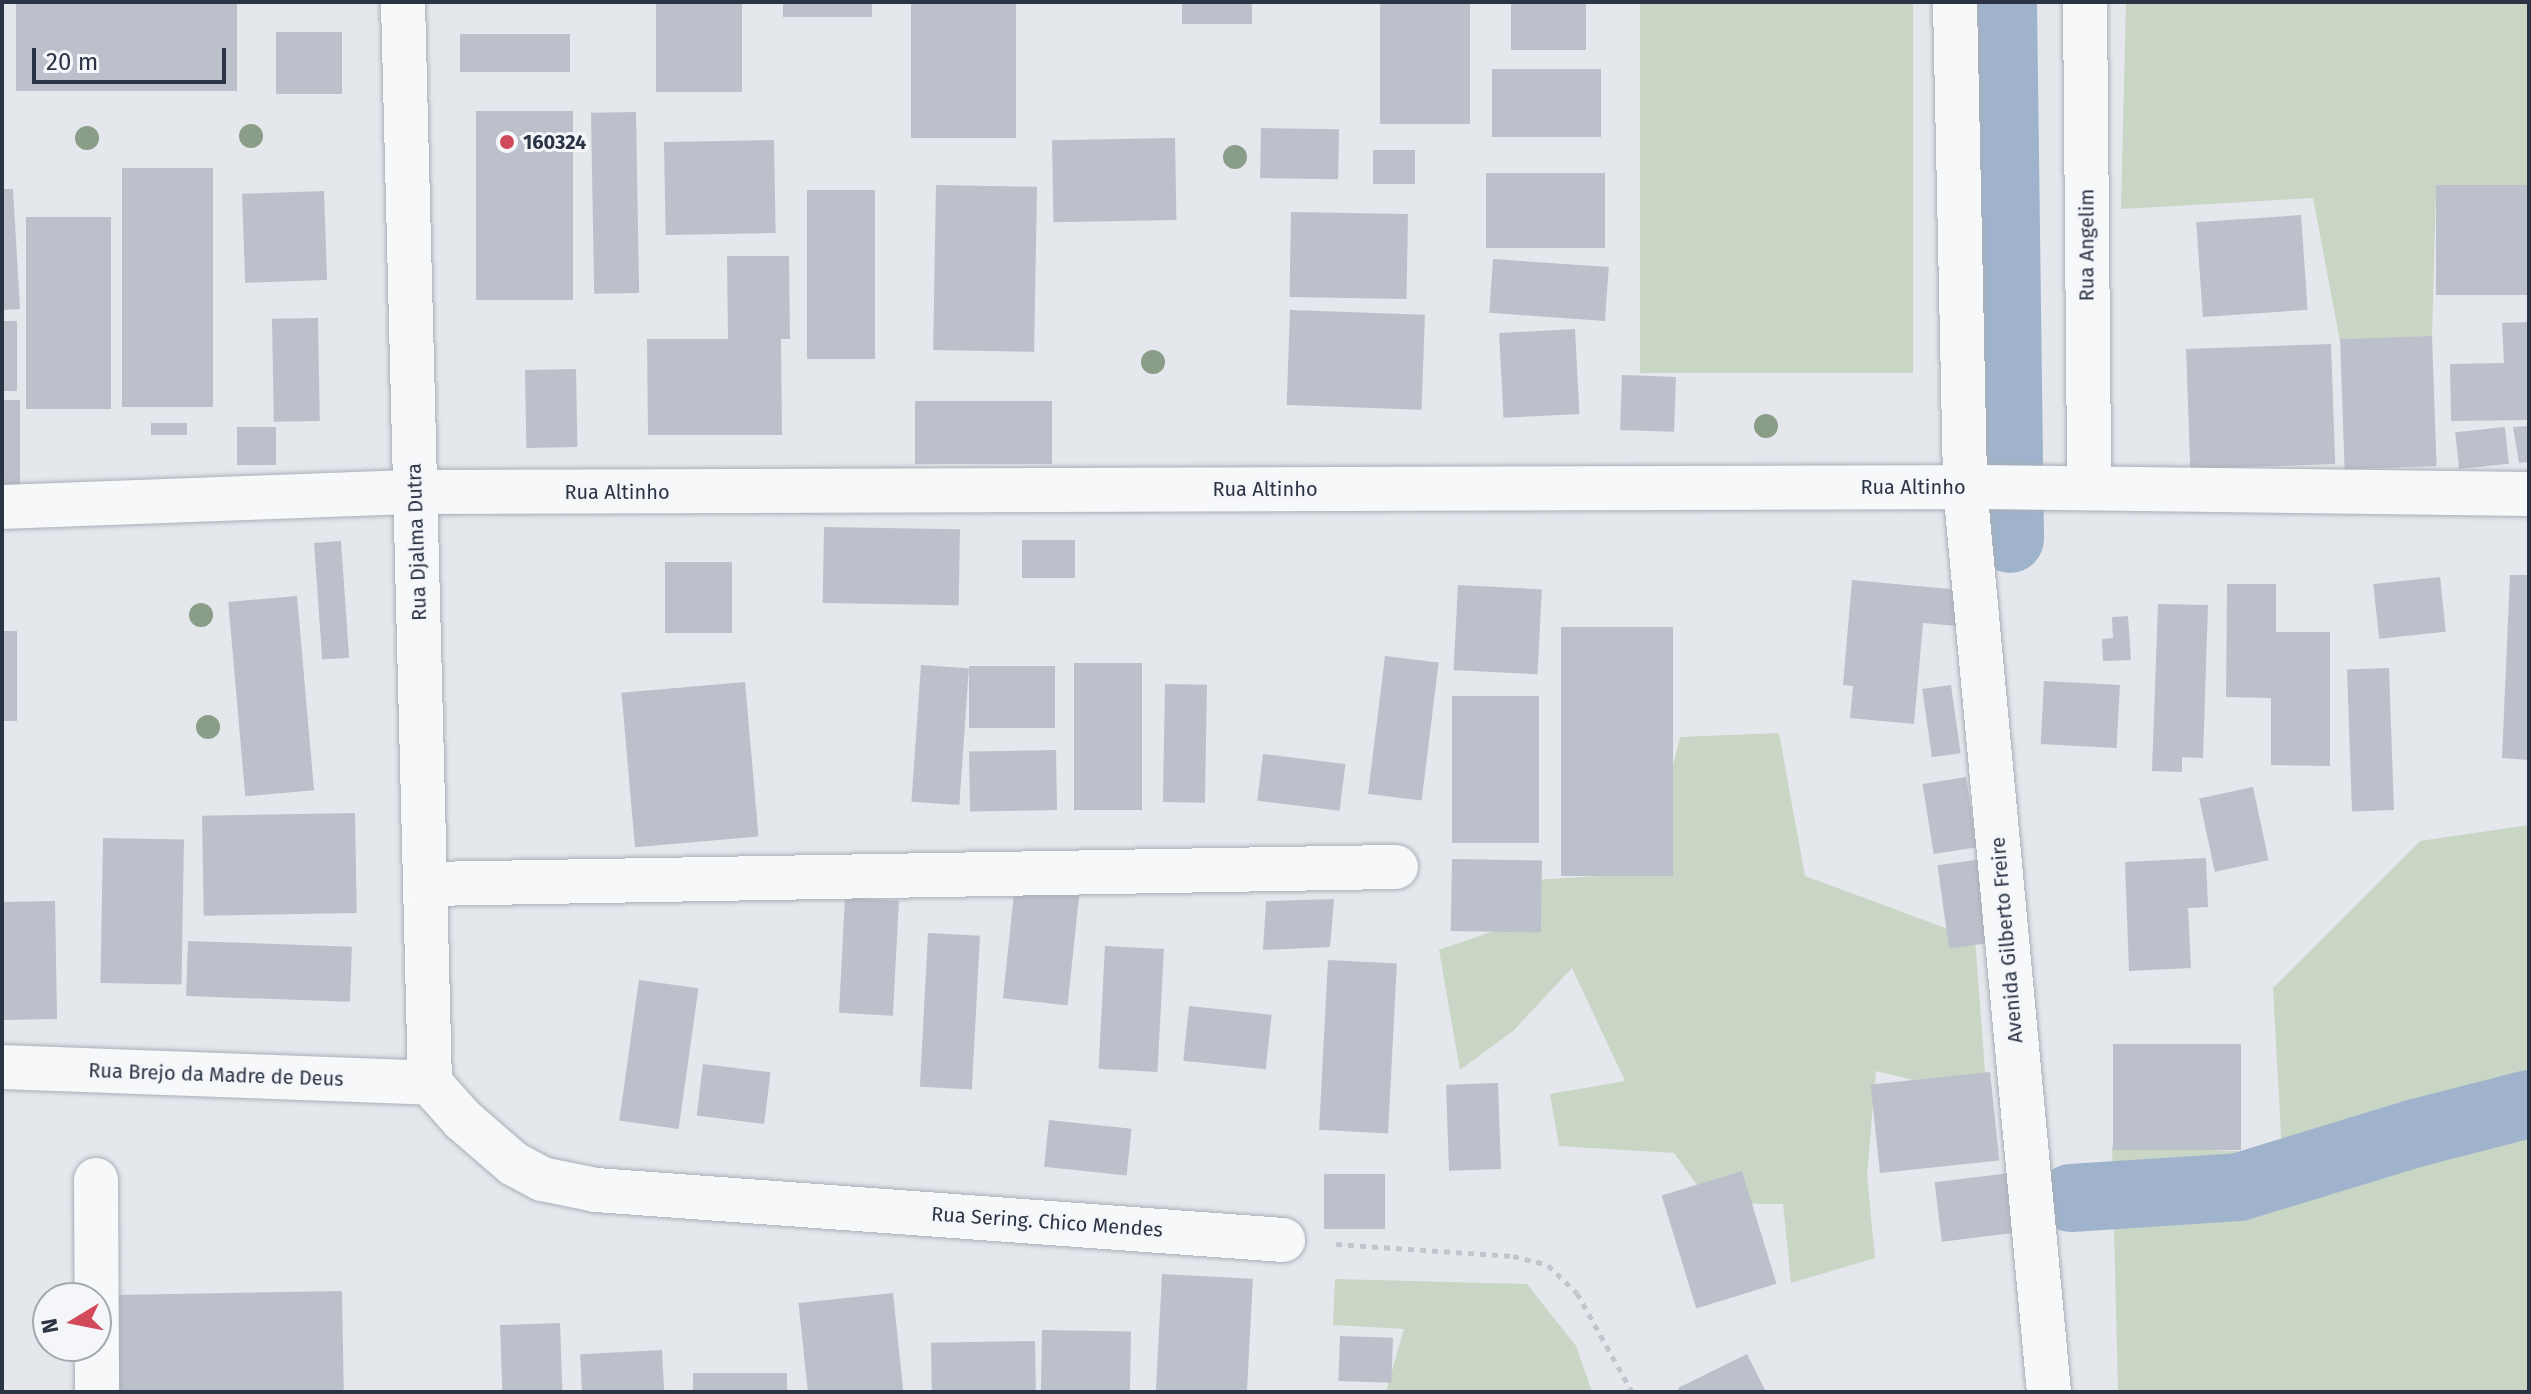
<!DOCTYPE html>
<style>
body{margin:0}
#map{position:relative;width:2531px;height:1394px;overflow:hidden;background:#e4e7ec;font-family:"Fira Sans",sans-serif}
div>[style]{position:absolute}
.green>*{inset:0;background:#c9d6c5;transform-origin:0 0}
.canal>*{height:68px;margin:-34px;padding:0 34px;transform-origin:34px;border-radius:34px;background:#9fb4cc}
.building>*{inset:0;background:#bbc0ca;transform-origin:0 0}
.path>*{height:5px;margin-top:-2.5px;transform-origin:0;background:repeating-linear-gradient(90deg,#c2c5cb 0 6px,transparent 0 12px)}
.roads{filter:drop-shadow(0 0 2px #a9aeb7) drop-shadow(0 0 2px #a9aeb7)}
.minor>*{height:44px;margin:-22px;padding:0 22px;transform-origin:22px;border-radius:22px;background:#f7f8fa}
.trees>*{width:24px;height:24px;margin:-12px;border-radius:50%;background:#899d89}
.dots>*{width:22px;height:22px;translate:-50% -50%;box-sizing:border-box;border:4px solid #f4f6f9;border-radius:50%}
span{translate:-50% -50%;white-space:nowrap;text-align:center;line-height:1.15;-webkit-text-stroke:6px #f4f6f9;paint-order:stroke}
.poi-label{font-size:20px;color:#2b3445;font-weight:700}
.left{translate:0 -50%;text-align:left}
.street-label{font-size:20px;color:#2b3445}
.frame{position:absolute;inset:0;border:4px solid #2b3445;pointer-events:none}
.north{position:absolute;left:32px;top:1282px;width:80px;height:80px;box-sizing:border-box;background:#f4f6f9;border:2px solid #a4a8b1;border-radius:50%;rotate:260deg;font-size:22px;font-weight:700;line-height:32px;text-align:center;color:#2b3445}
.north::after{content:'';display:block;margin:auto;width:28px;height:36px;background:#d1495b;clip-path:polygon(50% 0,100% 100%,50% 72%,0 100%)}
.scale{position:absolute;left:32px;top:48px;width:194px;height:36px;box-sizing:border-box;border:4px solid #2b3445;border-top:0;padding-left:10px;font-size:24px;line-height:28px;white-space:nowrap;color:#2b3445;-webkit-text-stroke:6px #f4f6f9;paint-order:stroke}
</style>
<div id="map">
<div class="green">
<i style="left:1640px;top:2px;width:273px;height:371px"></i>
<i style="clip-path:polygon(2126px 2px,2529px 2px,2529px 186px,2436px 190px,2432px 336px,2340px 341px,2313px 198px,2121px 209px)"></i>
<i style="clip-path:polygon(1779px 733px,1805px 876px,1975px 939px,1987px 1098px,1876px 1071px,1867px 1175px,1875px 1258px,1791px 1283px,1783px 1204px,1710px 1203px,1674px 1153px,1559px 1146px,1550px 1094px,1625px 1081px,1572px 968px,1513px 1031px,1460px 1070px,1439px 950px,1517px 923px,1533px 880px,1647px 873px,1680px 737px)"></i>
<i style="clip-path:polygon(2529px 825px,2529px 1392px,2118px 1392px,2112px 1146px,2282px 1153px,2273px 988px,2420px 841px)"></i>
<i style="clip-path:polygon(1335px 1279px,1527px 1284px,1576px 1346px,1592px 1392px,1386px 1392px,1404px 1329px,1333px 1325px)"></i>
</div>
<div class="canal">
<i style="left:2003px;top:2px;width:537px;rotate:89.25deg"></i>
<i style="left:2071px;top:1198px;width:168px;rotate:-3.7deg"></i>
<i style="left:2239px;top:1187px;width:185px;rotate:-17deg"></i>
<i style="left:2416px;top:1133px;width:117px;rotate:-14.4deg"></i>
</div>
<div class="building">
<i style="left:16px;top:2px;width:221px;height:89px"></i>
<i style="left:656px;top:2px;width:86px;height:90px"></i>
<i style="left:783px;top:2px;width:89px;height:15px"></i>
<i style="left:911px;top:2px;width:105px;height:136px"></i>
<i style="left:1182px;top:2px;width:70px;height:22px"></i>
<i style="left:1380px;top:2px;width:90px;height:122px"></i>
<i style="left:1511px;top:2px;width:75px;height:48px"></i>
<i style="left:276px;top:32px;width:66px;height:62px"></i>
<i style="left:460px;top:34px;width:110px;height:38px"></i>
<i style="left:1492px;top:69px;width:109px;height:68px"></i>
<i style="left:573px;top:111px;width:189px;height:97px;rotate:90deg"></i>
<i style="left:636px;top:112px;width:181px;height:45px;rotate:89deg"></i>
<i style="left:1261px;top:128px;width:78px;height:50px;rotate:1deg"></i>
<i style="left:1175px;top:138px;width:82px;height:123px;rotate:89deg"></i>
<i style="left:774px;top:140px;width:93px;height:110px;rotate:89deg"></i>
<i style="left:1373px;top:150px;width:42px;height:34px"></i>
<i style="left:122px;top:168px;width:91px;height:239px"></i>
<i style="left:1486px;top:173px;width:119px;height:75px"></i>
<i style="left:936px;top:185px;width:101px;height:165px;rotate:1deg"></i>
<i style="left:2529px;top:185px;width:110px;height:93px;rotate:90deg"></i>
<i style="clip-path:polygon(2px 189px,13px 189px,20px 309px,2px 310px)"></i>
<i style="left:807px;top:190px;width:68px;height:169px"></i>
<i style="left:324px;top:191px;width:89px;height:82px;rotate:88deg"></i>
<i style="left:1291px;top:212px;width:117px;height:85px;rotate:1deg"></i>
<i style="left:2301px;top:215px;width:95px;height:105px;rotate:86deg"></i>
<i style="left:26px;top:217px;width:85px;height:192px"></i>
<i style="clip-path:polygon(727px 256px,789px 256px,790px 339px,781px 339px,782px 435px,648px 435px,647px 339px,728px 339px)"></i>
<i style="left:1493px;top:259px;width:116px;height:54px;rotate:4deg"></i>
<i style="left:1290px;top:310px;width:135px;height:95px;rotate:2deg"></i>
<i style="left:318px;top:318px;width:103px;height:46px;rotate:89deg"></i>
<i style="left:2px;top:321px;width:15px;height:70px"></i>
<i style="clip-path:polygon(2529px 322px,2529px 420px,2451px 421px,2450px 364px,2504px 363px,2502px 323px)"></i>
<i style="left:1575px;top:329px;width:85px;height:76px;rotate:87deg"></i>
<i style="left:2432px;top:336px;width:130px;height:92px;rotate:88deg"></i>
<i style="left:2331px;top:344px;width:120px;height:145px;rotate:88deg"></i>
<i style="left:576px;top:369px;width:78px;height:51px;rotate:89deg"></i>
<i style="left:1622px;top:375px;width:54px;height:55px;rotate:2deg"></i>
<i style="left:2px;top:400px;width:18px;height:90px"></i>
<i style="left:915px;top:401px;width:137px;height:63px"></i>
<i style="left:187px;top:423px;width:12px;height:36px;rotate:90deg"></i>
<i style="clip-path:polygon(2529px 426px,2529px 462px,2519px 463px,2513px 427px)"></i>
<i style="left:237px;top:427px;width:39px;height:38px"></i>
<i style="left:2505px;top:427px;width:37px;height:50px;rotate:84deg"></i>
<i style="left:824px;top:527px;width:136px;height:76px;rotate:1deg"></i>
<i style="left:1022px;top:540px;width:53px;height:38px"></i>
<i style="left:341px;top:541px;width:117px;height:27px;rotate:86deg"></i>
<i style="left:665px;top:562px;width:67px;height:71px"></i>
<i style="clip-path:polygon(2510px 575px,2529px 575px,2529px 760px,2502px 758px)"></i>
<i style="left:2440px;top:577px;width:55px;height:67px;rotate:84deg"></i>
<i style="clip-path:polygon(1852px 580px,1960px 590px,1958px 626px,1923px 623px,1914px 724px,1850px 718px,1853px 686px,1843px 685px)"></i>
<i style="clip-path:polygon(2227px 584px,2276px 584px,2276px 632px,2330px 632px,2330px 766px,2271px 765px,2271px 698px,2226px 697px)"></i>
<i style="left:1458px;top:585px;width:84px;height:85px;rotate:3deg"></i>
<i style="left:297px;top:596px;width:195px;height:69px;rotate:85deg"></i>
<i style="clip-path:polygon(2158px 604px,2208px 605px,2203px 758px,2182px 757px,2182px 772px,2152px 771px)"></i>
<i style="clip-path:polygon(2128px 616px,2131px 660px,2103px 661px,2102px 639px,2113px 638px,2112px 617px)"></i>
<i style="left:1561px;top:627px;width:112px;height:249px"></i>
<i style="left:2px;top:631px;width:15px;height:90px"></i>
<i style="left:1385px;top:656px;width:54px;height:139px;rotate:7deg"></i>
<i style="left:1074px;top:663px;width:68px;height:147px"></i>
<i style="left:921px;top:665px;width:48px;height:137px;rotate:4deg"></i>
<i style="left:1055px;top:666px;width:62px;height:86px;rotate:90deg"></i>
<i style="left:2389px;top:668px;width:142px;height:42px;rotate:88deg"></i>
<i style="left:2044px;top:681px;width:76px;height:63px;rotate:3deg"></i>
<i style="left:745px;top:682px;width:155px;height:124px;rotate:85deg"></i>
<i style="left:1165px;top:684px;width:42px;height:118px;rotate:1deg"></i>
<i style="left:1951px;top:685px;width:69px;height:29px;rotate:82deg"></i>
<i style="left:1539px;top:696px;width:147px;height:87px;rotate:90deg"></i>
<i style="left:1056px;top:750px;width:60px;height:87px;rotate:89deg"></i>
<i style="left:1263px;top:754px;width:83px;height:47px;rotate:7deg"></i>
<i style="left:1966px;top:777px;width:71px;height:44px;rotate:81deg"></i>
<i style="left:2253px;top:787px;width:75px;height:55px;rotate:78deg"></i>
<i style="left:355px;top:813px;width:100px;height:153px;rotate:89deg"></i>
<i style="left:103px;top:838px;width:81px;height:145px;rotate:1deg"></i>
<i style="clip-path:polygon(2206px 858px,2208px 907px,2188px 908px,2191px 968px,2129px 971px,2125px 862px)"></i>
<i style="left:1452px;top:859px;width:90px;height:72px;rotate:1deg"></i>
<i style="left:1982px;top:859px;width:84px;height:45px;rotate:82deg"></i>
<i style="left:1015px;top:884px;width:65px;height:115px;rotate:6deg"></i>
<i style="left:845px;top:898px;width:54px;height:115px;rotate:3deg"></i>
<i style="clip-path:polygon(1334px 899px,1330px 947px,1263px 950px,1266px 901px)"></i>
<i style="left:55px;top:901px;width:118px;height:53px;rotate:89deg"></i>
<i style="left:928px;top:933px;width:52px;height:154px;rotate:3deg"></i>
<i style="left:188px;top:941px;width:164px;height:55px;rotate:2deg"></i>
<i style="left:1105px;top:946px;width:59px;height:123px;rotate:3deg"></i>
<i style="left:1328px;top:960px;width:69px;height:170px;rotate:3deg"></i>
<i style="left:639px;top:980px;width:60px;height:142px;rotate:8deg"></i>
<i style="left:1189px;top:1006px;width:83px;height:55px;rotate:6deg"></i>
<i style="left:2113px;top:1044px;width:128px;height:106px"></i>
<i style="left:703px;top:1064px;width:68px;height:52px;rotate:7deg"></i>
<i style="left:1990px;top:1072px;width:89px;height:120px;rotate:84deg"></i>
<i style="left:1498px;top:1083px;width:86px;height:52px;rotate:88deg"></i>
<i style="left:1049px;top:1120px;width:83px;height:47px;rotate:6deg"></i>
<i style="left:1742px;top:1171px;width:118px;height:84px;rotate:73deg"></i>
<i style="left:2010px;top:1173px;width:60px;height:76px;rotate:83deg"></i>
<i style="left:1324px;top:1174px;width:61px;height:55px"></i>
<i style="left:1162px;top:1274px;width:91px;height:118px;rotate:3deg"></i>
<i style="left:342px;top:1291px;width:101px;height:227px;rotate:89deg"></i>
<i style="left:893px;top:1293px;width:100px;height:95px;rotate:84deg"></i>
<i style="left:560px;top:1323px;width:69px;height:60px;rotate:88deg"></i>
<i style="left:1042px;top:1330px;width:89px;height:62px;rotate:1deg"></i>
<i style="left:1340px;top:1336px;width:53px;height:45px;rotate:2deg"></i>
<i style="left:1035px;top:1341px;width:51px;height:104px;rotate:89deg"></i>
<i style="left:662px;top:1350px;width:42px;height:82px;rotate:87deg"></i>
<i style="clip-path:polygon(1747px 1354px,1766px 1392px,1680px 1392px,1678px 1388px)"></i>
<i style="left:787px;top:1373px;width:19px;height:94px;rotate:90deg"></i>
</div>
<div class="path">
<i style="left:1336px;top:1244px;width:177px;rotate:3.9deg"></i>
<i style="left:1513px;top:1256px;width:36px;rotate:14deg"></i>
<i style="left:1548px;top:1265px;width:40px;rotate:44deg"></i>
<i style="left:1577px;top:1293px;width:113px;rotate:60.9deg"></i>
</div>
<div class="roads">
<div class="minor">
<i style="left:403px;top:2px;width:1081px;rotate:88.57deg"></i>
<i style="left:1955px;top:2px;width:485px;rotate:88.8deg"></i>
<i style="left:1965px;top:487px;width:909px;rotate:84.7deg"></i>
<i style="left:2085px;top:2px;width:486px;rotate:89.5deg"></i>
<i style="left:2px;top:507px;width:413px;rotate:-2.1deg"></i>
<i style="left:415px;top:492px;width:1565px;rotate:-0.18deg"></i>
<i style="left:1980px;top:487px;width:549px;rotate:0.73deg"></i>
<i style="left:427px;top:884px;width:969px;rotate:-1.01deg"></i>
<i style="left:2px;top:1067px;width:428px;rotate:2.1deg"></i>
<i style="left:430px;top:1083px;width:50px;rotate:48.3deg"></i>
<i style="left:463px;top:1120px;width:67px;rotate:40.8deg"></i>
<i style="left:514px;top:1164px;width:32px;rotate:28deg"></i>
<i style="left:542px;top:1179px;width:55px;rotate:11.5deg"></i>
<i style="left:596px;top:1190px;width:689px;rotate:4.16deg"></i>
<i style="left:96px;top:1180px;width:212px;rotate:89.7deg"></i>
</div>
</div>
<div class="trees">
<i style="left:251px;top:136px"></i>
<i style="left:87px;top:138px"></i>
<i style="left:1235px;top:157px"></i>
<i style="left:1153px;top:362px"></i>
<i style="left:1766px;top:426px"></i>
<i style="left:201px;top:615px"></i>
<i style="left:208px;top:727px"></i>
</div>
<div class="dots">
<i style="left:507px;top:142px;background:#d1495b"></i>
</div>
<div class="poi-label">
<span class="left" style="left:523px;top:142px">160324</span>
</div>
<div class="street-label">
<span style="left:2087px;top:245px;rotate:-90deg">Rua Angelim</span>
<span style="left:1913px;top:487px">Rua Altinho</span>
<span style="left:1265px;top:489px">Rua Altinho</span>
<span style="left:617px;top:492px">Rua Altinho</span>
<span style="left:417px;top:542px;rotate:-92deg">Rua Djalma Dutra</span>
<span style="left:2007px;top:940px;rotate:-95deg">Avenida Gilberto Freire</span>
<span style="left:216px;top:1075px;rotate:2deg">Rua Brejo da Madre de Deus</span>
<span style="left:1047px;top:1222px;rotate:4deg">Rua Sering. Chico Mendes</span>
</div>
<div class="frame"></div>
<div class="north">N</div>
<div class="scale">20 m</div>
</div>
